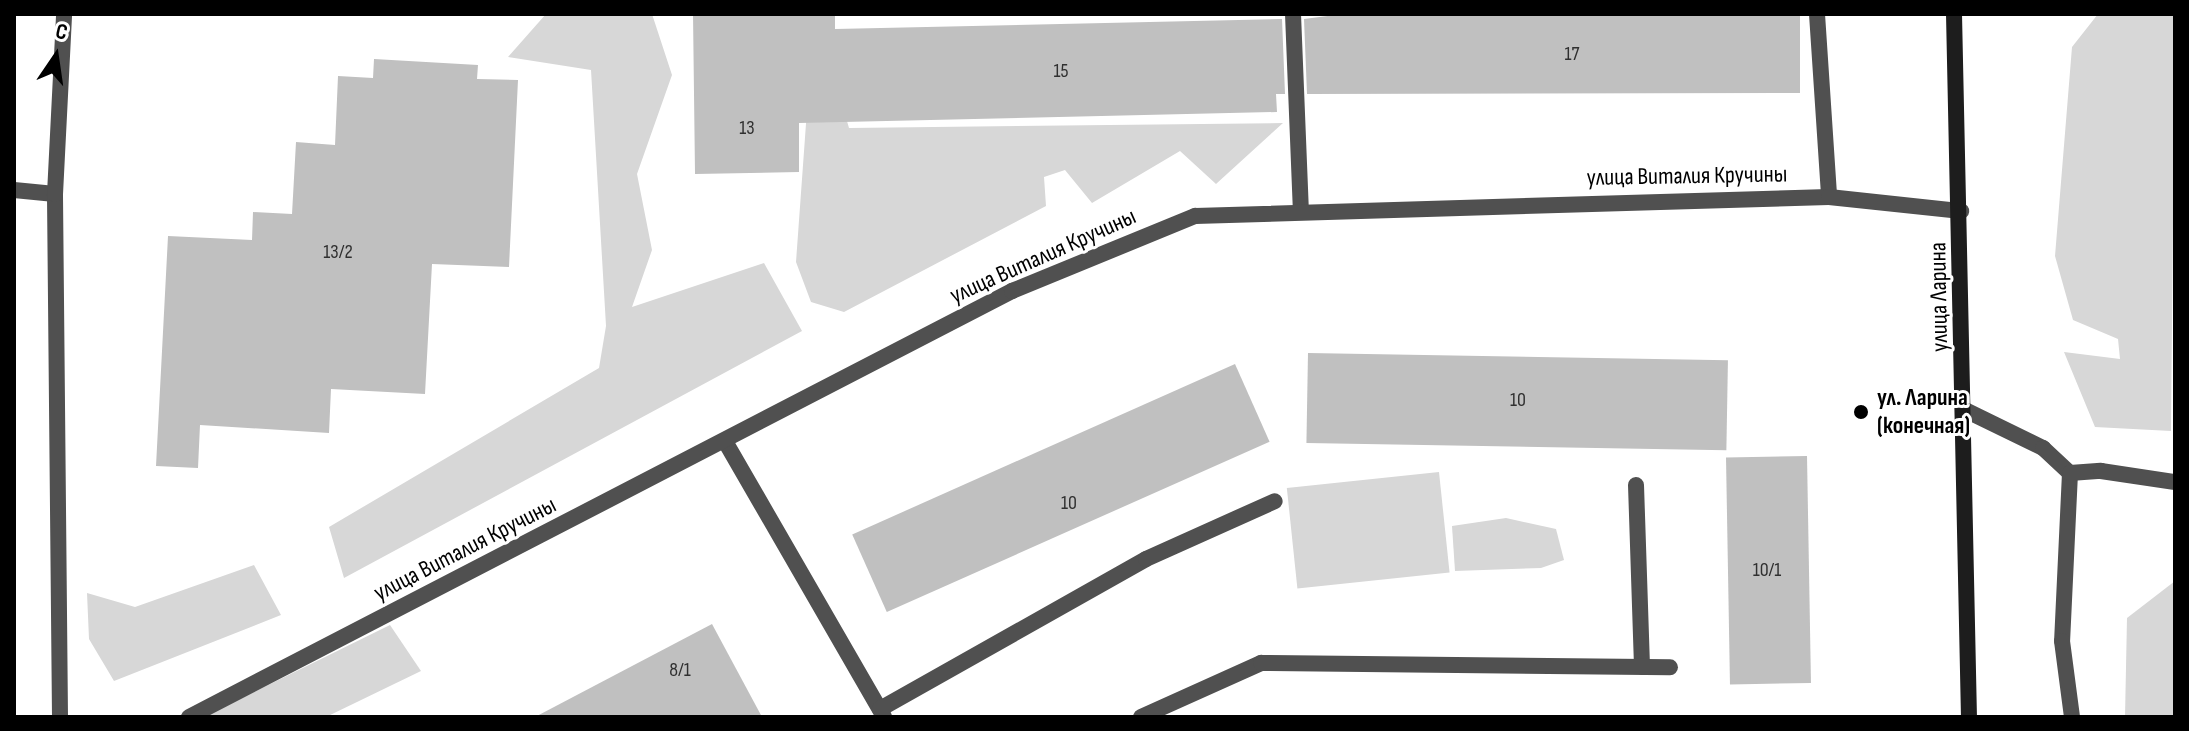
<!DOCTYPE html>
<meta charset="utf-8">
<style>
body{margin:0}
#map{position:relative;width:2189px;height:731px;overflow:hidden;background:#fff;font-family:"Sofia Sans Condensed",sans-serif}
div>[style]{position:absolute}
.green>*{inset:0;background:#d7d7d7;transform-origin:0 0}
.building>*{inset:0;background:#c0c0c0;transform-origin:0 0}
.service>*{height:16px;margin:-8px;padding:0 8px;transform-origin:8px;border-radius:8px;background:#505050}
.minor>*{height:16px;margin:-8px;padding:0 8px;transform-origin:8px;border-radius:8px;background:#505050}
.secondary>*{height:16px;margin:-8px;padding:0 8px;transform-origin:8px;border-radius:8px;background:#1d1d1d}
.dots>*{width:22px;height:22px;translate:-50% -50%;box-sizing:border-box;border:4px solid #fff;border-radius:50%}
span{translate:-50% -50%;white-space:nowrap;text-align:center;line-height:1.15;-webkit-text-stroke:6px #fff;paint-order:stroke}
.number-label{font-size:20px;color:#303030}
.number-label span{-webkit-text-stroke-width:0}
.street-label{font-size:24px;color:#000}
.poi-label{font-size:24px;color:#000;font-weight:700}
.left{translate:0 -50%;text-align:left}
.frame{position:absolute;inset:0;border:16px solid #000;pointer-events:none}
.north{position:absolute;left:16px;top:16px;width:80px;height:80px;-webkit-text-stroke:6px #fff;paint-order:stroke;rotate:13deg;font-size:22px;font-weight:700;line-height:32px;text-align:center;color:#000}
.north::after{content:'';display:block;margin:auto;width:28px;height:36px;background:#000;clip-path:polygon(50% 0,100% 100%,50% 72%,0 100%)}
</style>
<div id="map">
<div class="green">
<i style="clip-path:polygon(546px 14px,652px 14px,672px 75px,637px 174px,652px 250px,632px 307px,764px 263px,802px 331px,344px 578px,329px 527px,599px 368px,606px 326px,591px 70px,508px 57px)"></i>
<i style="clip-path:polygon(2098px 14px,2175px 14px,2171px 431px,2095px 427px,2064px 352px,2120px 359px,2118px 339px,2073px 320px,2055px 256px,2072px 47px)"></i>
<i style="clip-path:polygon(838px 90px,849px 128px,1283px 123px,1216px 184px,1180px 151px,1092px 203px,1065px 170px,1044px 177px,1046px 206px,844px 312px,811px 302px,796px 262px,808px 96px)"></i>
<i style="left:1439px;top:472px;width:101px;height:153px;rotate:84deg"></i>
<i style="clip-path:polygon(1506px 518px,1556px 529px,1564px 560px,1541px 568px,1455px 571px,1452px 526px)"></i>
<i style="clip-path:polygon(254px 565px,281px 615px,114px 681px,89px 639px,87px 593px,135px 607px)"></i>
<i style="clip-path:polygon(2175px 581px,2175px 717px,2125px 717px,2127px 618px)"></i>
<i style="clip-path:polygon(390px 625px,421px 671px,326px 717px,203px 717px)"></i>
</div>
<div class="building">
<i style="clip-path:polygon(693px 14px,835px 14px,835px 29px,1282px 19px,1285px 94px,1276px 94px,1277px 112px,799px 123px,799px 172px,695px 174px)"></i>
<i style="clip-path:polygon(1343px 14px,1800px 14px,1800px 93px,1307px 94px,1304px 19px)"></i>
<i style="clip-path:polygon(374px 59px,478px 65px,477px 79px,518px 80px,509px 267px,432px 264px,425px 394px,331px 389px,329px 433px,200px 425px,198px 468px,156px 466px,168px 236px,252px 240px,253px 212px,292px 214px,296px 142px,335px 145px,338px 76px,373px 78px)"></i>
<i style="left:1308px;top:353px;width:420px;height:90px;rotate:1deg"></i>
<i style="left:1235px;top:364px;width:85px;height:419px;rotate:66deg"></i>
<i style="left:1807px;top:456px;width:227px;height:81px;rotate:89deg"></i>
<i style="clip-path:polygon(712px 624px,762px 717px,535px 717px)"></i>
</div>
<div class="service">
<i style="left:1293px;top:14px;width:196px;rotate:87.7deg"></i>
<i style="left:1817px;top:14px;width:183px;rotate:86.2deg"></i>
<i style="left:1965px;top:410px;width:87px;rotate:26deg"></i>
<i style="left:2043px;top:448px;width:37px;rotate:43deg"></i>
<i style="left:2070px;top:473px;width:168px;rotate:92.7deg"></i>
<i style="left:2062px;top:641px;width:77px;rotate:82.5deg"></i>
<i style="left:2070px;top:473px;width:31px;rotate:-4deg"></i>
<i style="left:2101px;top:471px;width:75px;rotate:8.5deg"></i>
</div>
<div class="minor">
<i style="left:14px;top:190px;width:41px;rotate:5.6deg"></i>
<i style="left:726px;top:443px;width:316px;rotate:60deg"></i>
<i style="left:1636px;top:485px;width:182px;rotate:88.1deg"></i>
<i style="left:880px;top:709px;width:305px;rotate:-29.4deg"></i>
<i style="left:1146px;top:559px;width:141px;rotate:-24.2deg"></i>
<i style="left:60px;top:717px;width:523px;rotate:-90.55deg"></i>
<i style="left:55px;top:194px;width:180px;rotate:-87.1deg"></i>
<i style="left:189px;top:717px;width:927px;rotate:-27.37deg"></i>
<i style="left:1012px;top:291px;width:198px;rotate:-22.3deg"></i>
<i style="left:1195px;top:216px;width:634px;rotate:-1.72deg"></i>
<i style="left:1829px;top:197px;width:133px;rotate:6.1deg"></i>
<i style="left:1141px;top:717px;width:132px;rotate:-24.2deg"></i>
<i style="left:1261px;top:663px;width:409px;rotate:0.6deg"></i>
</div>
<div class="secondary">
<i style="left:1954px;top:14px;width:703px;rotate:88.78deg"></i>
</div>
<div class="dots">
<i style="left:1861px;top:412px;background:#000"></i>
</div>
<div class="number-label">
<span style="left:1572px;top:54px">17</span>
<span style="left:1061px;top:71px">15</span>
<span style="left:747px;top:128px">13</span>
<span style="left:338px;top:252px">13/2</span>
<span style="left:1518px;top:400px">10</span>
<span style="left:1069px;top:503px">10</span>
<span style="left:1767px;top:570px">10/1</span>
<span style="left:680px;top:670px">8/1</span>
</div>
<div class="street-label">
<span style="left:1687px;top:176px;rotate:-1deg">улица Виталия Кручины</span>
<span style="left:1043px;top:256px;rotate:-24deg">улица Виталия Кручины</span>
<span style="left:1939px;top:297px;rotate:-91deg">улица Ларина</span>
<span style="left:465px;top:549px;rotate:-27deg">улица Виталия Кручины</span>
</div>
<div class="poi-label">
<span class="left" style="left:1877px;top:412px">ул. Ларина<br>(конечная)</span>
</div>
<div class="frame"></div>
<div class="north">С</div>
</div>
